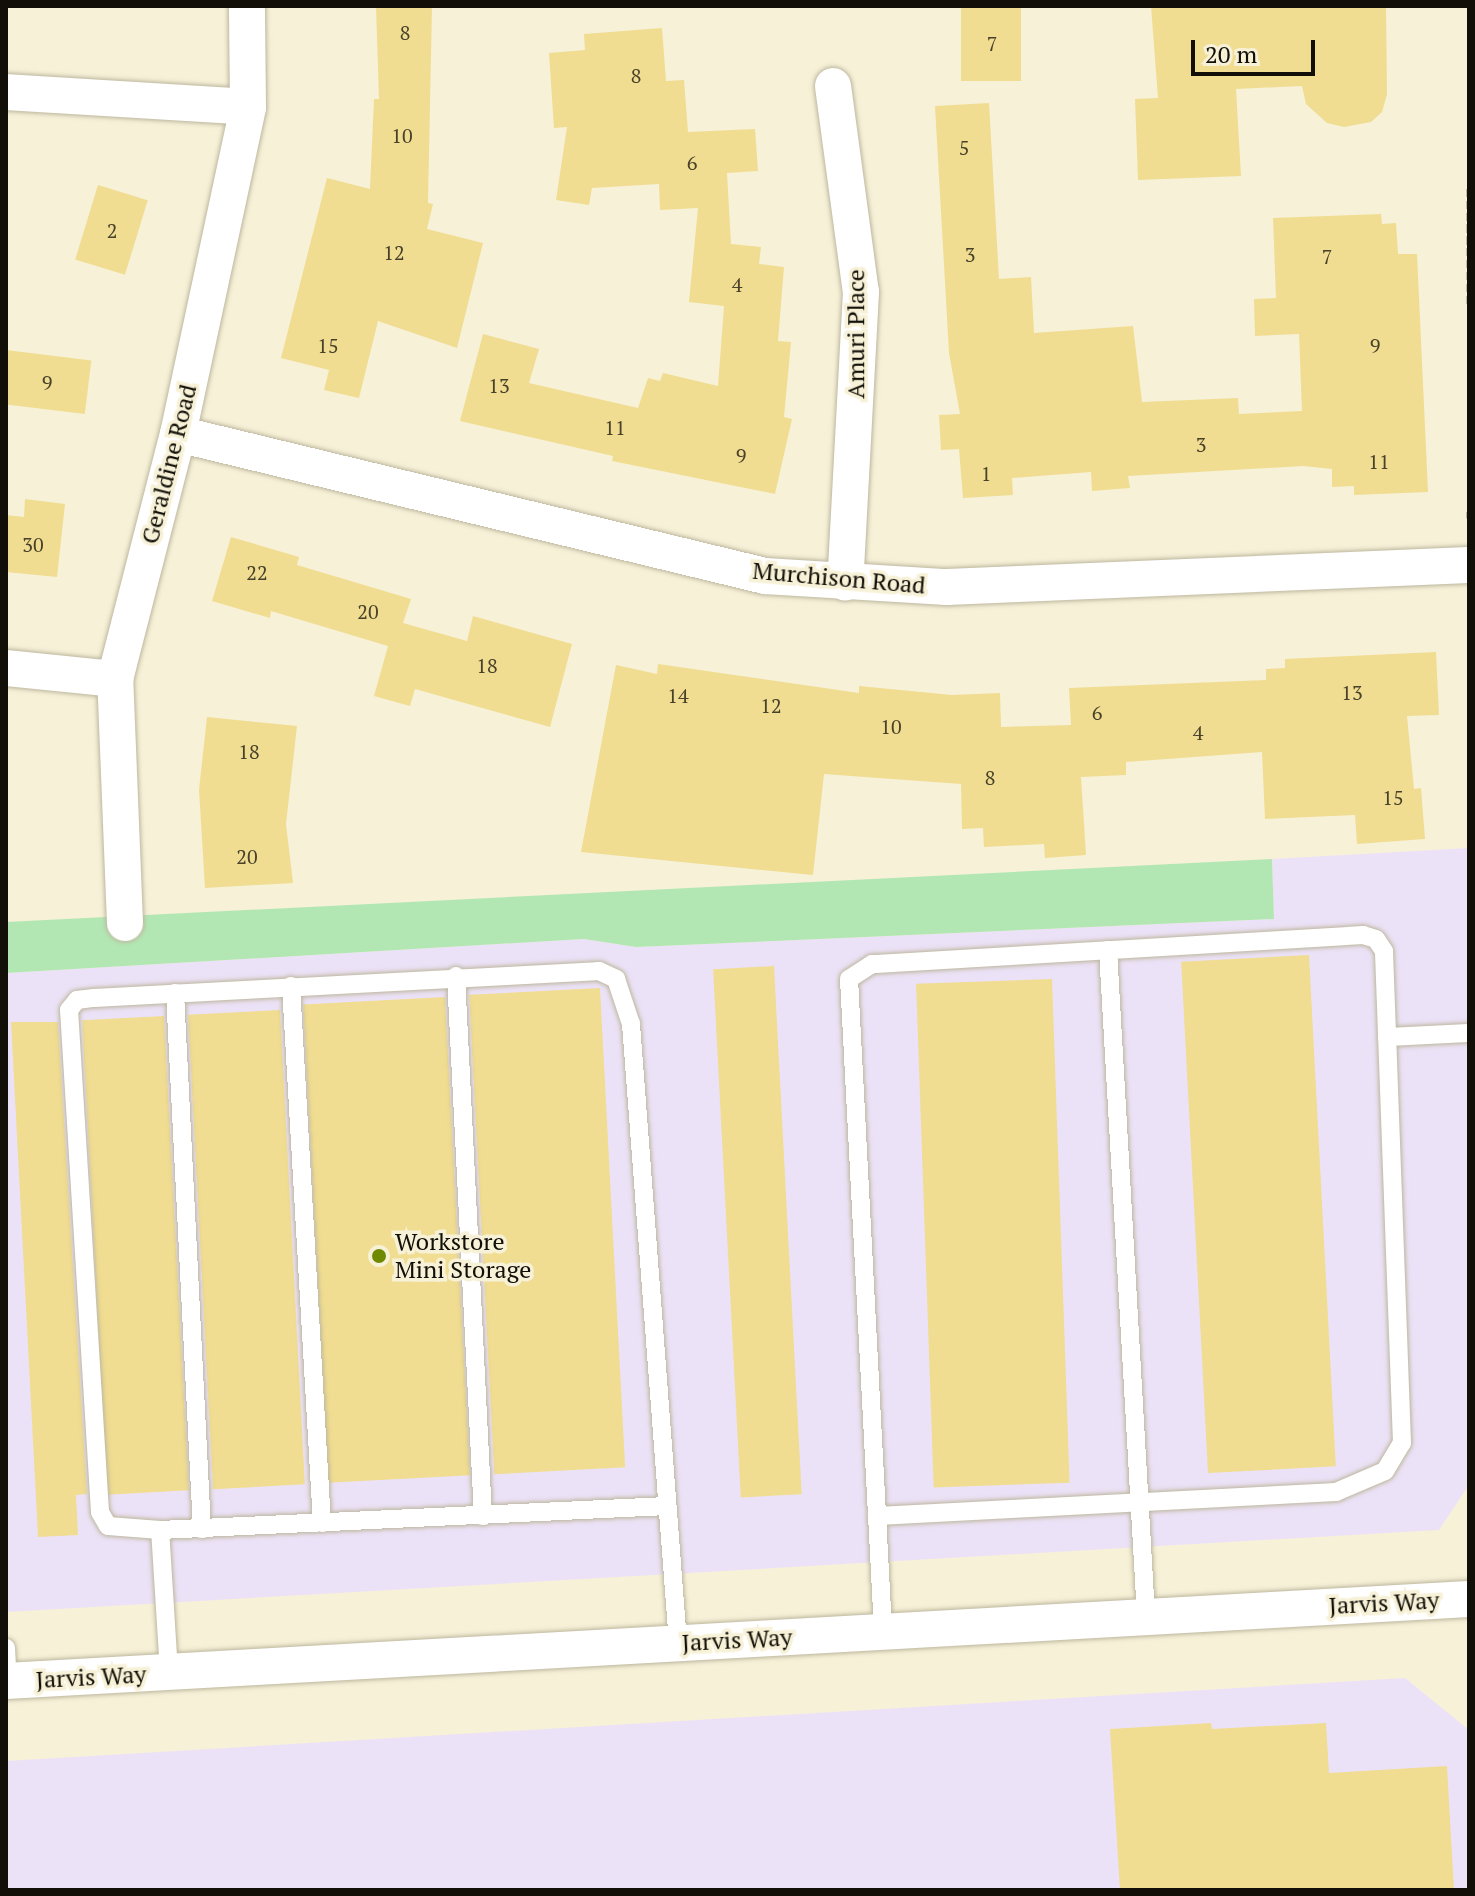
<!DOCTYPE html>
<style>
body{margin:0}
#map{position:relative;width:1475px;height:1896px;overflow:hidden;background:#f7f1d8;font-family:"PT Serif",serif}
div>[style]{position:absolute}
.industrial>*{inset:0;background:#ece2f7}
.green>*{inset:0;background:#b2e7b3}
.building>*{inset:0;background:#f0dd91;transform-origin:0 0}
.path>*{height:5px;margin-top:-2.5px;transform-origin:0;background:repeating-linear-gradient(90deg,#8d8978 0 8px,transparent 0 12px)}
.roads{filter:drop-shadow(0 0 2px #bdb79f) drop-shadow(0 0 2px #bdb79f)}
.lane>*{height:18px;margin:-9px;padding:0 9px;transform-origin:9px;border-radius:9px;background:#fff}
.street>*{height:36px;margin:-18px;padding:0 18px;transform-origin:18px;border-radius:18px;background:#fff}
.dots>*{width:22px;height:22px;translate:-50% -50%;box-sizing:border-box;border:4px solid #f7f1d8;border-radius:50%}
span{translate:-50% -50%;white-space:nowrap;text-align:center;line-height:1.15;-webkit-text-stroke:7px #f7f1d8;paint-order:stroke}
.number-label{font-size:20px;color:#49422a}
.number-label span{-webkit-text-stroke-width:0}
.street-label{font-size:24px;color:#110f07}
.poi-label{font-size:24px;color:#110f07}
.left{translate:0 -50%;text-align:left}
.frame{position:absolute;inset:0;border:8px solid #110f07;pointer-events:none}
.scale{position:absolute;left:1191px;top:40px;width:124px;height:36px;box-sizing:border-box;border:4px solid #110f07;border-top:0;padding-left:10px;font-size:24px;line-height:28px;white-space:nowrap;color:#110f07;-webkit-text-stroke:6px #f7f1d8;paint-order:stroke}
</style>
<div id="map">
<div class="industrial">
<i style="clip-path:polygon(1469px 848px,1469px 1485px,1439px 1530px,6px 1612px,6px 973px,584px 939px,636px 947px,1274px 919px,1272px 859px)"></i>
<i style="clip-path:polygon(1405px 1678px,1469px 1730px,1469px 1890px,6px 1890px,6px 1761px)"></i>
</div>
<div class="green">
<i style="clip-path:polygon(1272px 859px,1274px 919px,636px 947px,584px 939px,6px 973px,6px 922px)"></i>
</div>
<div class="building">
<i style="clip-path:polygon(376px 6px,432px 6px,428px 203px,433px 204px,427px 229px,483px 243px,457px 348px,378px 321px,359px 398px,324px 390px,329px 370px,281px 358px,327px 178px,370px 189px,374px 99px,379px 99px)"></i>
<i style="left:961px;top:6px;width:60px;height:75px"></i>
<i style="clip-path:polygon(1151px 6px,1386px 6px,1387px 94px,1382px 112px,1371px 122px,1344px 127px,1327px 123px,1306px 104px,1302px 86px,1236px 89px,1241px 176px,1138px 180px,1135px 99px,1158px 98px)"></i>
<i style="clip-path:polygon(662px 28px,666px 81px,684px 80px,688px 132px,755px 129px,758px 171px,727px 173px,731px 244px,761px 247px,759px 264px,784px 267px,778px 341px,791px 342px,784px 417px,792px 419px,775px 494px,612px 461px,613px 456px,460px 421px,483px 334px,539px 349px,529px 383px,638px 408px,648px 378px,660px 381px,663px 373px,718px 386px,724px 306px,689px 302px,698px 208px,660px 210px,659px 184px,592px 188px,589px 205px,556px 200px,567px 127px,554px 128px,549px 53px,585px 50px,584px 34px)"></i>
<i style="clip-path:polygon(989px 103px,999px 279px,1031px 277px,1034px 333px,1133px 326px,1142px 402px,1238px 398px,1239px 414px,1302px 411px,1299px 334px,1255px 336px,1254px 299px,1276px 298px,1273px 218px,1381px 214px,1382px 224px,1396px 223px,1398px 254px,1417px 254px,1428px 492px,1354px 495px,1354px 486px,1332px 487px,1332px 469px,1303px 466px,1128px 476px,1130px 488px,1092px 491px,1091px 472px,1012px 478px,1013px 495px,963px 498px,959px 449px,941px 450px,939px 415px,960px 414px,949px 353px,935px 106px)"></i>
<i style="left:98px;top:185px;width:52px;height:78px;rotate:17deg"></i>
<i style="left:6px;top:350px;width:86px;height:54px;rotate:7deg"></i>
<i style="clip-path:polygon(25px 499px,65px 504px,57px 577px,6px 572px,6px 515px,24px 517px)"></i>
<i style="clip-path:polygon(231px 537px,299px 557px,297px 565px,411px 599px,403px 623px,467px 641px,473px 616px,572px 644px,550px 727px,415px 689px,410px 706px,374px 696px,388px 646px,271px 611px,270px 618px,212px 601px)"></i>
<i style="clip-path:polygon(1436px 652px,1439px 715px,1407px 716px,1414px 789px,1421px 788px,1425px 839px,1357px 844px,1355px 815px,1265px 819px,1262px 752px,1126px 762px,1126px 775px,1081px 777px,1086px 855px,1045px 858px,1044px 844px,984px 847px,983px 828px,962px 829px,961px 784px,824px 774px,813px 875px,581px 852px,616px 665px,657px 674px,658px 664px,859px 693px,859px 686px,952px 695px,1000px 693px,1001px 727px,1071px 725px,1069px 688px,1266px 680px,1266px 669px,1285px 668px,1285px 659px)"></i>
<i style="clip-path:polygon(207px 717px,297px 726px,286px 824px,293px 883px,205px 888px,199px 790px)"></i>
<i style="left:1309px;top:955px;width:512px;height:128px;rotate:87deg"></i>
<i style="left:774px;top:966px;width:529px;height:61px;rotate:87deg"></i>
<i style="left:1052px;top:979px;width:504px;height:136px;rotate:88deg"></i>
<i style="left:600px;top:988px;width:480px;height:131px;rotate:87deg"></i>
<i style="left:445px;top:997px;width:479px;height:142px;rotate:87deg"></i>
<i style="left:280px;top:1010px;width:475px;height:92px;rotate:87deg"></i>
<i style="left:164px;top:1016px;width:475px;height:82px;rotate:87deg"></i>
<i style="clip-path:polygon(11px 1022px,58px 1022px,87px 1494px,76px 1495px,78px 1535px,38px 1537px)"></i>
<i style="clip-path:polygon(1211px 1723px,1212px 1729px,1326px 1723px,1329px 1773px,1447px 1766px,1454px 1890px,1120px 1890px,1110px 1729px)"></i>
</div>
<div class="path">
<i style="left:1469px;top:188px;width:118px;rotate:90deg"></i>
<i style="left:1469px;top:511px;width:7px;rotate:90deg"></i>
</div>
<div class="roads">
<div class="lane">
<i style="left:1108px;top:950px;width:667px;rotate:86.73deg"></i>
<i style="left:456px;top:976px;width:541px;rotate:87.14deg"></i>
<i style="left:291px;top:986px;width:538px;rotate:86.7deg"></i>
<i style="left:175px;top:993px;width:537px;rotate:87.12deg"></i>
<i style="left:1387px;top:1037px;width:82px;rotate:-2.8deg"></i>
<i style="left:877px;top:1516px;width:460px;rotate:-3deg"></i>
<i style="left:1336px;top:1492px;width:53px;rotate:-23.2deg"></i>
<i style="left:1385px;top:1471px;width:33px;rotate:-59deg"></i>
<i style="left:1402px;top:1443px;width:492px;rotate:-92.1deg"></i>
<i style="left:1384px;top:951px;width:14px;rotate:-124deg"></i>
<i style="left:1376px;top:939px;width:14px;rotate:-163deg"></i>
<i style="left:1363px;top:935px;width:492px;rotate:176.6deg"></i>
<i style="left:872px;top:964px;width:27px;rotate:147deg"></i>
<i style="left:849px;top:979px;width:653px;rotate:87.01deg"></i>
<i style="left:160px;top:1530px;width:52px;rotate:-175.6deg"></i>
<i style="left:108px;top:1526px;width:16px;rotate:-120deg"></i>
<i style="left:100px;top:1512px;width:503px;rotate:-93.53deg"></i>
<i style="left:69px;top:1010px;width:13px;rotate:-51deg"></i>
<i style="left:77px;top:1000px;width:17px;rotate:-7deg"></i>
<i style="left:94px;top:998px;width:506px;rotate:-3.06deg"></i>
<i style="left:599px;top:971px;width:19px;rotate:25deg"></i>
<i style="left:616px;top:979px;width:47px;rotate:71.6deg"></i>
<i style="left:631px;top:1024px;width:621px;rotate:85.66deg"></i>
<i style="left:6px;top:1648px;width:33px;rotate:87deg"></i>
<i style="left:169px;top:1672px;width:142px;rotate:-93.6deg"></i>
<i style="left:160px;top:1530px;width:508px;rotate:-2.71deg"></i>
</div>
<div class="street">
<i style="left:833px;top:86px;width:208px;rotate:82.3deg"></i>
<i style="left:861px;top:292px;width:291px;rotate:93.1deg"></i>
<i style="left:6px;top:92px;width:242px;rotate:3.5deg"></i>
<i style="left:178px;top:434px;width:604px;rotate:13.6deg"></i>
<i style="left:765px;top:576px;width:182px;rotate:3.5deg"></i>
<i style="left:947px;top:587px;width:522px;rotate:-2.41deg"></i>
<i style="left:6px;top:668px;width:110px;rotate:5.8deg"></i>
<i style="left:125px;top:923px;width:244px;rotate:-92.3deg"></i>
<i style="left:115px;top:679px;width:253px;rotate:-75.6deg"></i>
<i style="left:178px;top:434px;width:334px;rotate:-77.9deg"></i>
<i style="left:248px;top:107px;width:101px;rotate:-90.6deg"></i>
<i style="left:6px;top:1681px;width:1465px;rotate:-3.21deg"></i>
</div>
</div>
<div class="dots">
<i style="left:379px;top:1256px;background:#6f8a00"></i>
</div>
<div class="number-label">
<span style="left:405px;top:32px">8</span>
<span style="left:992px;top:43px">7</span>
<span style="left:636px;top:75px">8</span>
<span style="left:402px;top:135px">10</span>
<span style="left:964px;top:147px">5</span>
<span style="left:692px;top:162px">6</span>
<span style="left:112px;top:230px">2</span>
<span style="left:394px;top:252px">12</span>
<span style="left:970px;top:254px">3</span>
<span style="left:1327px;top:256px">7</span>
<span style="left:737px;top:284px">4</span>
<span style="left:328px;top:345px">15</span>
<span style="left:1375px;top:345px">9</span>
<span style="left:47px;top:382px">9</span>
<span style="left:499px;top:385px">13</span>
<span style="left:615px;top:427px">11</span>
<span style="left:1201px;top:444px">3</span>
<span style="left:741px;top:455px">9</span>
<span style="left:1379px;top:461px">11</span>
<span style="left:986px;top:473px">1</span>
<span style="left:33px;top:544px">30</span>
<span style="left:257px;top:572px">22</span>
<span style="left:368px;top:611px">20</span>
<span style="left:487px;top:665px">18</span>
<span style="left:1352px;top:692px">13</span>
<span style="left:678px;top:695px">14</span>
<span style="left:771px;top:705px">12</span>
<span style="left:1097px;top:712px">6</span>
<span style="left:891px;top:726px">10</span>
<span style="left:1198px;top:732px">4</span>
<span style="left:249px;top:751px">18</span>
<span style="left:990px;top:777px">8</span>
<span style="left:1393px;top:797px">15</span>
<span style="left:247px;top:856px">20</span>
</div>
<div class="street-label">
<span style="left:856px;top:334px;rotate:-90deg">Amuri Place</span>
<span style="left:169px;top:464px;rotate:-76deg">Geraldine Road</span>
<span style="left:839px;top:578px;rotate:5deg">Murchison Road</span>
<span style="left:1384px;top:1603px;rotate:-3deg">Jarvis Way</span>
<span style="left:737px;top:1640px;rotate:-3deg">Jarvis Way</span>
<span style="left:91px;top:1677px;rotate:-3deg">Jarvis Way</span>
</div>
<div class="poi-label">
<span class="left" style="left:395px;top:1256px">Workstore<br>Mini Storage</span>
</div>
<div class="frame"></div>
<div class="scale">20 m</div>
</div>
